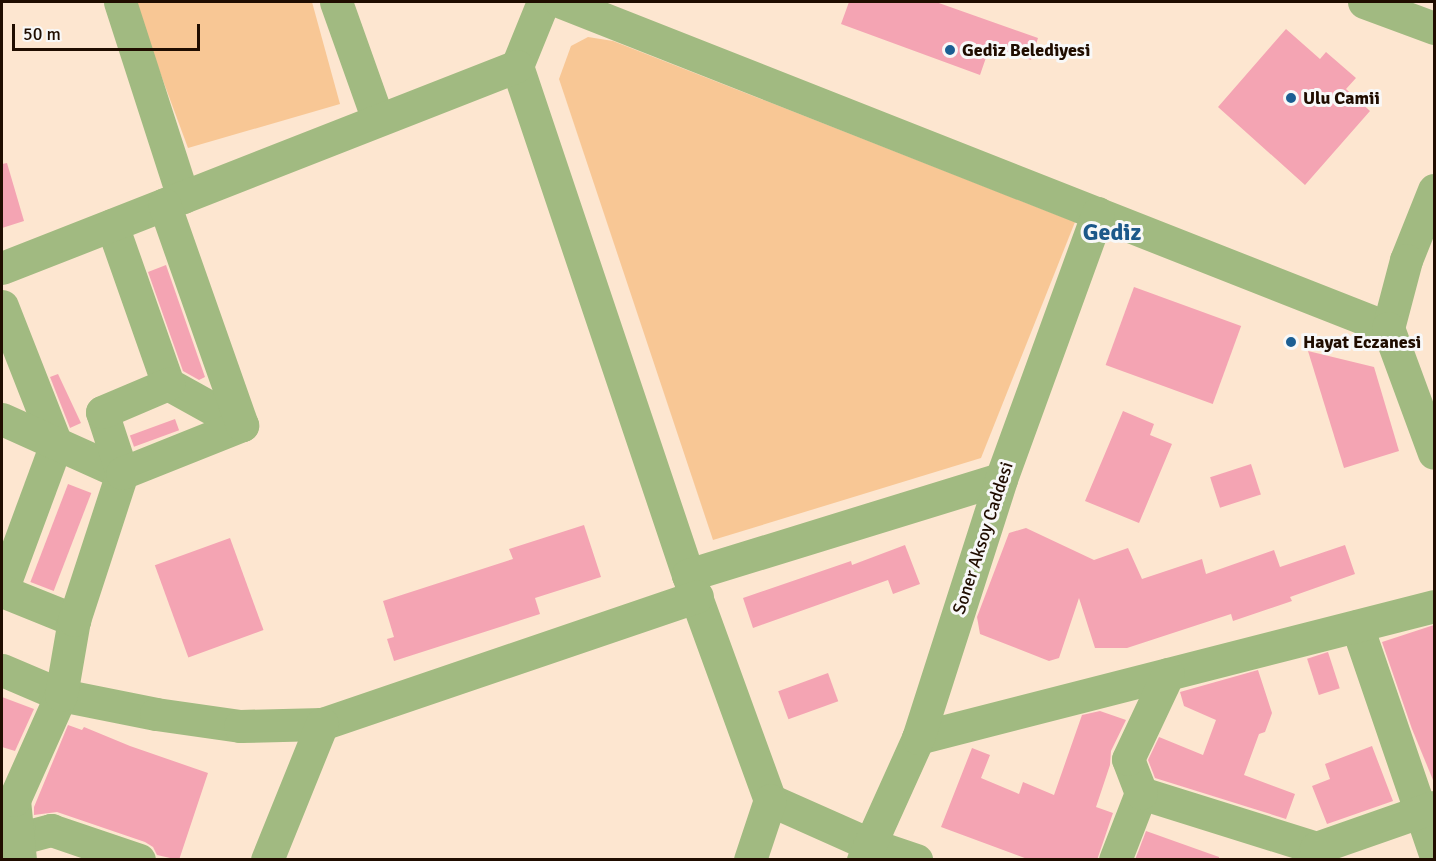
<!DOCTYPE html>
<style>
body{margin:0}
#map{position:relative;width:1436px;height:861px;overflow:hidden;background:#fde6d0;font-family:Signika,sans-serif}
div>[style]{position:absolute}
.green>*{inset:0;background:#f8c795}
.building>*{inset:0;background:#f4a4b3;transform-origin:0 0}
.minor>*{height:33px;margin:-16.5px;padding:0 16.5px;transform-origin:16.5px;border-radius:16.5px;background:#a1ba81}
.dots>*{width:16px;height:16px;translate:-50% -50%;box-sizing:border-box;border:3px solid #f8f8f8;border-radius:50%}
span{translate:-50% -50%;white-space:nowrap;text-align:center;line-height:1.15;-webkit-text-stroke:6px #f8f8f8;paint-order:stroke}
.poi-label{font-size:18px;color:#200d00;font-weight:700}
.left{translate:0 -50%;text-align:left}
.street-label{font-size:18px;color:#200d00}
.district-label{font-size:24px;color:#1c5889;font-weight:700}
.frame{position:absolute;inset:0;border:3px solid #200d00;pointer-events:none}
.scale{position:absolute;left:12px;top:24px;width:188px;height:27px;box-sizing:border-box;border:3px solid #200d00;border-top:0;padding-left:8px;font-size:18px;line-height:21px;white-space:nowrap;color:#200d00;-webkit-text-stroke:4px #f8f8f8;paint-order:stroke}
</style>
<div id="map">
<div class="green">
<i style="clip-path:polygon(134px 2px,312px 2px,340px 104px,188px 148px)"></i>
<i style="clip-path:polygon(588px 37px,613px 41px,1075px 222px,981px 458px,713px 540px,559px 79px,571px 46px)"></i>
</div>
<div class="building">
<i style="clip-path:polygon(849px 2px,936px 2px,1038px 38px,1031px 60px,990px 46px,980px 75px,841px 24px)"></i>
<i style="clip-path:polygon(1286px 29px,1320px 59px,1326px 52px,1356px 78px,1346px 89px,1370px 111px,1305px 185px,1218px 107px)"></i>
<i style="clip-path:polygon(7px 163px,24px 221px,2px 228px,2px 164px)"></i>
<i style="clip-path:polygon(166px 265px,205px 377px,199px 380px,183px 371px,148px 272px)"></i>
<i style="left:1134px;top:287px;width:114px;height:83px;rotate:20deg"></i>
<i style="clip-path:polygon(1308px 351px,1374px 367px,1399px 451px,1344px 468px)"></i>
<i style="clip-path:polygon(58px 374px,81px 423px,70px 428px,50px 377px)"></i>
<i style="clip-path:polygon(1123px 411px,1154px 424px,1150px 435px,1172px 444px,1139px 523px,1085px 501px)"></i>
<i style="left:175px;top:419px;width:12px;height:48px;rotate:70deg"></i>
<i style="left:1251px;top:464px;width:32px;height:43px;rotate:72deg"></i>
<i style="left:68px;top:484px;width:25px;height:105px;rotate:21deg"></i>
<i style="clip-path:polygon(584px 525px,601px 577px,535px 598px,540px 614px,394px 661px,387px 639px,394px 637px,383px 601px,513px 559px,509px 549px)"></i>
<i style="clip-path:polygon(1026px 528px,1094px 560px,1128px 548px,1142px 579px,1202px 559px,1206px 574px,1274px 550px,1280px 567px,1345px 545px,1355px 574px,1290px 597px,1292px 601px,1233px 621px,1231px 614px,1127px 648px,1095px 648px,1079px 598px,1059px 658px,1049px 661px,980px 634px,977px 617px,1009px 533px)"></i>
<i style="left:230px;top:538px;width:98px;height:80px;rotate:70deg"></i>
<i style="clip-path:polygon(905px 545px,920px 584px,893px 594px,888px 580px,753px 628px,743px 598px,851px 561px,852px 565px)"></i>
<i style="clip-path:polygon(1434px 625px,1434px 780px,1433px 780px,1412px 729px,1382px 642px)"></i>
<i style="left:1328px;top:652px;width:38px;height:22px;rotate:72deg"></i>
<i style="clip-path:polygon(1258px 670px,1272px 713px,1265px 732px,1259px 734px,1244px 775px,1295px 794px,1286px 819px,1155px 778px,1148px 760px,1159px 737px,1203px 755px,1216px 720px,1184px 706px,1180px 692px)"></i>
<i style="left:828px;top:673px;width:30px;height:53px;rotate:70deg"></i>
<i style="clip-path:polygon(2px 697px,34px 709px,15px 751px,2px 747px)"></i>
<i style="clip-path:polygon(1100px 711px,1126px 720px,1111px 751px,1110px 765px,1096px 807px,1113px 813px,1097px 860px,1030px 860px,941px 827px,972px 748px,990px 755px,981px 778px,1019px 794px,1023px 782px,1054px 795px,1082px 715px)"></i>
<i style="clip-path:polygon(68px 725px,82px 730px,84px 727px,130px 746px,208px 773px,179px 860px,157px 855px,153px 847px,145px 842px,57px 812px,34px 815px,34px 807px)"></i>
<i style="clip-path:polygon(1372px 746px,1393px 801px,1327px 824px,1312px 786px,1330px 779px,1325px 764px)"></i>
<i style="clip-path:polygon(1146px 831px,1219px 857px,1219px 860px,1135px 860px)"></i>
</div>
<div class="minor">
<i style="left:120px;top:2px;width:205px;rotate:72.1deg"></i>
<i style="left:336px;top:2px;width:125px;rotate:70.4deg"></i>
<i style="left:543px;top:2px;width:69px;rotate:112.1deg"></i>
<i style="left:517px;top:66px;width:537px;rotate:71.43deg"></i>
<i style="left:688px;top:575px;width:239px;rotate:70deg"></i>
<i style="left:770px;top:800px;width:108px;rotate:24deg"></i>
<i style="left:869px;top:844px;width:50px;rotate:18.8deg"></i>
<i style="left:561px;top:2px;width:889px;rotate:21.51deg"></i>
<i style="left:1364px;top:2px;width:75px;rotate:20.4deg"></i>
<i style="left:1434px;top:190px;width:75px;rotate:111.8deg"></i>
<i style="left:1406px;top:260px;width:70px;rotate:104.8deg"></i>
<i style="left:1388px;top:328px;width:133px;rotate:69.8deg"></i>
<i style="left:112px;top:225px;width:169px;rotate:70.6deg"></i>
<i style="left:168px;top:384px;width:85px;rotate:29deg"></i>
<i style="left:2px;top:268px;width:553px;rotate:-21.42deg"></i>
<i style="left:2px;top:306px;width:148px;rotate:68.6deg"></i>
<i style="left:56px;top:444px;width:156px;rotate:110.3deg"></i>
<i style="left:2px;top:419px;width:132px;rotate:24.2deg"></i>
<i style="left:122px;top:473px;width:64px;rotate:-108.2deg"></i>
<i style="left:102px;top:412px;width:72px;rotate:-23deg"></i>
<i style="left:688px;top:575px;width:327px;rotate:-17.1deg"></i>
<i style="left:2px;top:591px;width:78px;rotate:21.9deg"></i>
<i style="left:1357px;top:626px;width:238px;rotate:71.1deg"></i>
<i style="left:2px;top:670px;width:64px;rotate:23deg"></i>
<i style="left:61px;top:695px;width:97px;rotate:11.3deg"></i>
<i style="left:156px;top:714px;width:85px;rotate:8.1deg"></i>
<i style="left:240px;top:726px;width:82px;rotate:-1.4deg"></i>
<i style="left:322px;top:724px;width:396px;rotate:-18.8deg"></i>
<i style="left:918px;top:738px;width:533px;rotate:-14.35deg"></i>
<i style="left:1141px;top:793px;width:183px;rotate:17.4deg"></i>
<i style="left:2px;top:843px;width:51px;rotate:-14.9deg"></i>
<i style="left:51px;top:830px;width:93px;rotate:18.8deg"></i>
<i style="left:20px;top:860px;width:60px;rotate:-95.7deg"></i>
<i style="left:14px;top:800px;width:115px;rotate:-65.9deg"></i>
<i style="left:61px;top:695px;width:76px;rotate:-80.2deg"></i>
<i style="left:74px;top:620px;width:155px;rotate:-71.9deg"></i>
<i style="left:122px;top:473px;width:129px;rotate:-21.8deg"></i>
<i style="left:242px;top:425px;width:234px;rotate:-109.4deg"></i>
<i style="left:267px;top:860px;width:147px;rotate:-68deg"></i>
<i style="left:750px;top:860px;width:63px;rotate:-71.6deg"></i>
<i style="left:863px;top:860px;width:134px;rotate:-65.7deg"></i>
<i style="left:918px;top:738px;width:272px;rotate:-72.2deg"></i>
<i style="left:1001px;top:479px;width:283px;rotate:-70deg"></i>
<i style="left:1115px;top:860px;width:72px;rotate:-68.8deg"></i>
<i style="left:1141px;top:793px;width:36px;rotate:-111deg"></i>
<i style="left:1128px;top:759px;width:94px;rotate:-64.8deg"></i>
<i style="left:1312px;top:860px;width:13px;rotate:-72deg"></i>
<i style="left:1316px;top:848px;width:125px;rotate:-19.2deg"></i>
</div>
<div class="dots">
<i style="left:950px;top:50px;background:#1b5e93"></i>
<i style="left:1291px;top:98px;background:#1b5e93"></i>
<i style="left:1291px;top:342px;background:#1b5e93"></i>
</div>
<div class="poi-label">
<span class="left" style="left:962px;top:50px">Gediz Belediyesi</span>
<span class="left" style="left:1303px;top:98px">Ulu Camii</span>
<span class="left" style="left:1303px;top:342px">Hayat Eczanesi</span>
</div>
<div class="street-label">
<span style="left:983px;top:538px;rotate:-72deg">Soner Aksoy Caddesi</span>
</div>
<div class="district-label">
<span style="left:1112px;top:233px">Gediz</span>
</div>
<div class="frame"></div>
<div class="scale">50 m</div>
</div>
